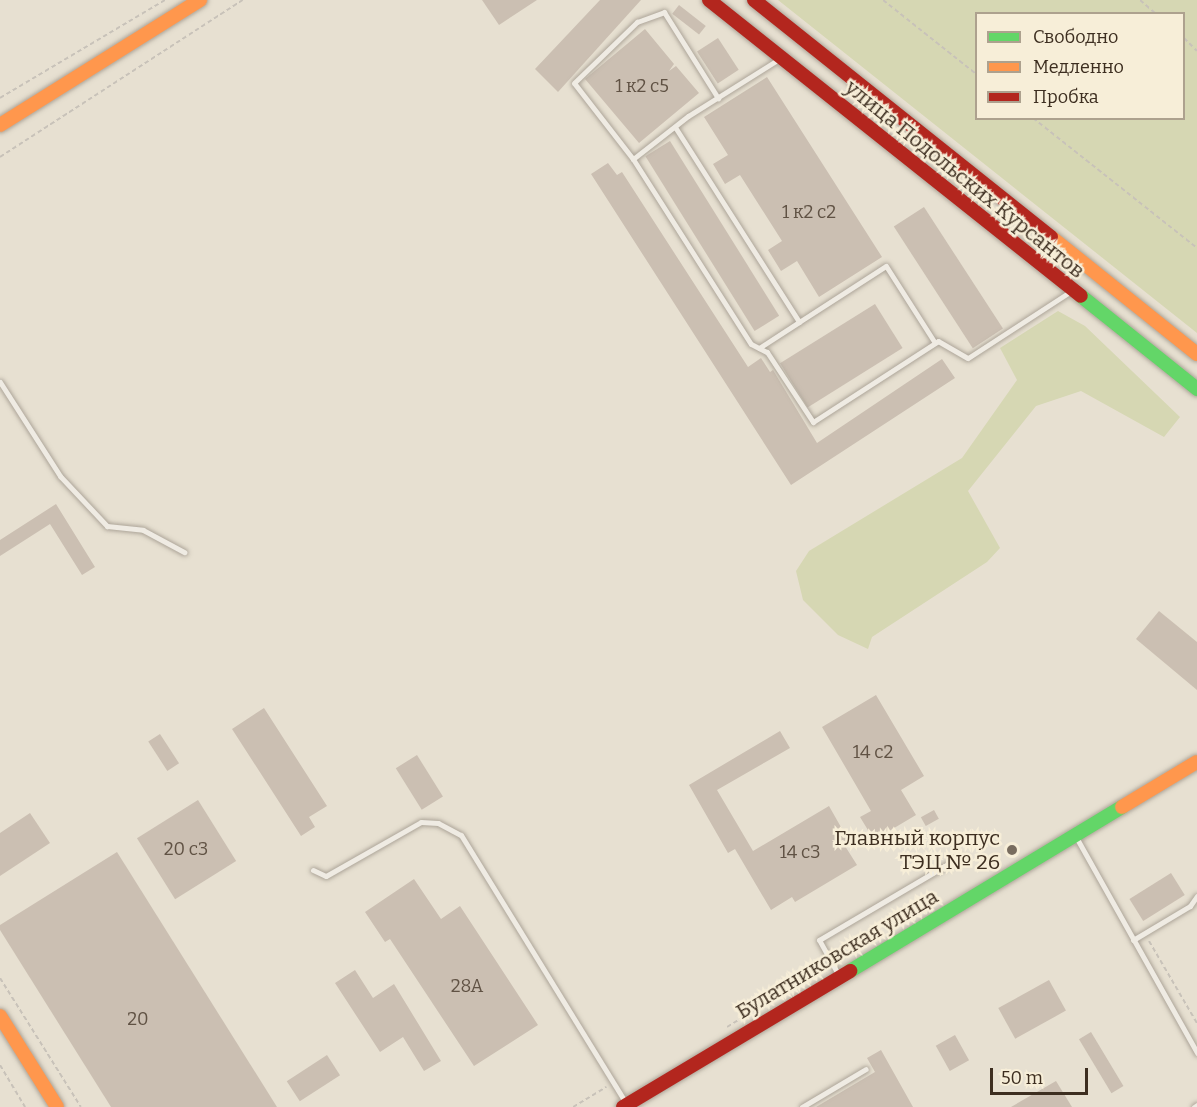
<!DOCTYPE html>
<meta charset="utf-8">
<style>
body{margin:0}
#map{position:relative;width:1197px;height:1107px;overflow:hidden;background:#e7e0d1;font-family:Bitter,serif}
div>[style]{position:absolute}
.green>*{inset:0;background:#d6d7b3}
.building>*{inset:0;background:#cbbfb2;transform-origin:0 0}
.path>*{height:2px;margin-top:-1px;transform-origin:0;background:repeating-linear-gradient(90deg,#c8c2b9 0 4.5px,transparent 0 7.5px)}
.roads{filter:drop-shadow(0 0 2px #ada599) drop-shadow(0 0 2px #ada599)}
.lane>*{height:5px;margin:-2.5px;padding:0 2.5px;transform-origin:2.5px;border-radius:2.5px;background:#efebe3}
.fast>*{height:14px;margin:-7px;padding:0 7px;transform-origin:7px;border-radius:7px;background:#63d668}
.slow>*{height:14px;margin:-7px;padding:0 7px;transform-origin:7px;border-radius:7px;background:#ff974d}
.jam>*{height:14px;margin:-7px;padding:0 7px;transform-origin:7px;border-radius:7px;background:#b3261e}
.dots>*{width:16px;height:16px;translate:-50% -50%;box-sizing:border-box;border:3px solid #f7eed8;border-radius:50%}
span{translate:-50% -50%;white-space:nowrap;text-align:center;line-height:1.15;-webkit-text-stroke:5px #f7eed8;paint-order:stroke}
.number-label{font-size:18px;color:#605244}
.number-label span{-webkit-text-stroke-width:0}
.street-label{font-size:21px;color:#3d2e20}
.poi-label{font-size:21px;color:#3d2e20}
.right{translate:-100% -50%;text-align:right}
.legend{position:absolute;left:975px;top:12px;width:210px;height:108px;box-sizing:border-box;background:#f7eed8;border:2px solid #ada18e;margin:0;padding:8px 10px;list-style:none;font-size:18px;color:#3d2e20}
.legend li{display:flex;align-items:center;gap:12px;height:30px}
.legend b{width:30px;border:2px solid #ada18e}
.scale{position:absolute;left:990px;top:1068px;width:98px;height:27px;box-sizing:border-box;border:3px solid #3d2e20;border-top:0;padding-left:8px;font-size:18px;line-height:21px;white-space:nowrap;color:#3d2e20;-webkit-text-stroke:4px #f7eed8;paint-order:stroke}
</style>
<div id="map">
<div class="green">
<i style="clip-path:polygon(evenodd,778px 0,1197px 0,1197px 333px,778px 0,976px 14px,1184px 14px,1184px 118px,976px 118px,976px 14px)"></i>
<i style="clip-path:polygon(1058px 311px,1085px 326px,1180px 417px,1164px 437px,1081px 391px,1036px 406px,968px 491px,1000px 548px,987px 562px,872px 637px,868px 649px,838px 635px,803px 600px,796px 571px,809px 551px,962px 458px,1017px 380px,1000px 348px)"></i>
</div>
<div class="building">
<i style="clip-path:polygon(482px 0,537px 0,499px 25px)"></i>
<i style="clip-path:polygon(600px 0,641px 0,558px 92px,535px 69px)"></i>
<i style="left:679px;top:5px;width:34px;height:11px;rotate:38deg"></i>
<i style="clip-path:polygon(645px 29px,674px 64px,669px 71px,676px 66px,699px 93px,639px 143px,585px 79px)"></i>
<i style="left:718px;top:38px;width:38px;height:25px;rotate:57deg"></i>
<i style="clip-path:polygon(767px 77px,882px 257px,819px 297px,797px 261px,781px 271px,768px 250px,782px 241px,740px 175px,725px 184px,713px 164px,728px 155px,704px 117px)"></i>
<i style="left:670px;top:141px;width:206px;height:29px;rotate:58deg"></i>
<i style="clip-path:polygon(608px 163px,617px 175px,622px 172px,748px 367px,761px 358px,770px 372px,773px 370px,817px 443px,942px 359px,955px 378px,791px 485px,591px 174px)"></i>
<i style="left:924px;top:207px;width:145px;height:36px;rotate:57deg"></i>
<i style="left:875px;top:304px;width:52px;height:112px;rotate:58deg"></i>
<i style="clip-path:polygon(56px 504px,95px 567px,82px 575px,50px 524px,0 556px,0 540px)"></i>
<i style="clip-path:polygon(1159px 611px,1197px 642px,1197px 690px,1136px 639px)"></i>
<i style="clip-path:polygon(876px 695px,924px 776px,901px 790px,916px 815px,874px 840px,860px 817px,871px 811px,822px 727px)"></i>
<i style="clip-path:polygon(264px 708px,327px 806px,309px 817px,315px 827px,301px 836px,232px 729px)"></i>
<i style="clip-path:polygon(780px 731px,790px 748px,717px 790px,753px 851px,829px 806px,850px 843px,845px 846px,857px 865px,795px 902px,792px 897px,771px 910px,735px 849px,728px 853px,689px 785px)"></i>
<i style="left:160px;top:734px;width:35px;height:14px;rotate:57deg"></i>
<i style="left:417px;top:755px;width:49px;height:25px;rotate:58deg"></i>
<i style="left:198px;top:800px;width:72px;height:72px;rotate:58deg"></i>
<i style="left:934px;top:810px;width:10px;height:15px;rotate:61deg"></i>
<i style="clip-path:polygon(30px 813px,50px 843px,0 876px,0 833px)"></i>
<i style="clip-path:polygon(117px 852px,277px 1107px,111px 1107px,0 930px,0 925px)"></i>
<i style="left:1171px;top:873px;width:26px;height:49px;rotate:58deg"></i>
<i style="clip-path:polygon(414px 879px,441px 919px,460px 906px,538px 1025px,474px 1066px,390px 939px,385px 942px,365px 912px)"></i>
<i style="clip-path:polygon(355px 970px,373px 998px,394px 984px,441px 1061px,424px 1071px,403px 1037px,380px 1052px,335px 983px)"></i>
<i style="left:1049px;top:980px;width:35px;height:58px;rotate:61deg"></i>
<i style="left:1091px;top:1032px;width:63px;height:14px;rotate:59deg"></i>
<i style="left:955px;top:1035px;width:29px;height:22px;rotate:61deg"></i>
<i style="clip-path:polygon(881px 1050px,913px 1107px,816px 1107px,875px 1072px,867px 1058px)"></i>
<i style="left:327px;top:1055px;width:24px;height:48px;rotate:57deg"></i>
<i style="clip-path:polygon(1056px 1081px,1072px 1107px,1011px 1107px)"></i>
</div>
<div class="path">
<i style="left:883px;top:0;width:119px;rotate:38.5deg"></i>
<i style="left:1140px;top:0;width:21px;rotate:41deg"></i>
<i style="left:1184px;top:38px;width:18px;rotate:45deg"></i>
<i style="left:0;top:98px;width:192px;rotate:-30.7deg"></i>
<i style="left:1033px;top:118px;width:209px;rotate:38.4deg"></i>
<i style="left:0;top:157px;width:289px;rotate:-32.9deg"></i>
<i style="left:1149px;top:941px;width:95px;rotate:59.7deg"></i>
<i style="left:0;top:978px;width:152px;rotate:57.9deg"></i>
<i style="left:727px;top:1027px;width:114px;rotate:-31.7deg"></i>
<i style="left:0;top:1065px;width:49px;rotate:59.2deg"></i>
<i style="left:573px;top:1107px;width:39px;rotate:-31deg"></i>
</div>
<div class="roads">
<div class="lane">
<i style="left:779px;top:59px;width:107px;rotate:147.9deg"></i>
<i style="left:688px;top:116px;width:70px;rotate:142deg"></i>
<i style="left:633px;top:159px;width:219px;rotate:57.5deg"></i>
<i style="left:751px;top:344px;width:18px;rotate:27deg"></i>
<i style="left:767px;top:352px;width:84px;rotate:56.7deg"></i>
<i style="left:813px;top:422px;width:149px;rotate:-32.9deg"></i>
<i style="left:938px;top:341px;width:34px;rotate:30deg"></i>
<i style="left:968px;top:358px;width:123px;rotate:-33deg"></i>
<i style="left:675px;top:127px;width:231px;rotate:57.5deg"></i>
<i style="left:799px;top:322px;width:103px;rotate:-32.8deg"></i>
<i style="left:886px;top:266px;width:91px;rotate:57.5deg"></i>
<i style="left:633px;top:159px;width:96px;rotate:-127.8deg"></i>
<i style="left:574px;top:83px;width:88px;rotate:-44.1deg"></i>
<i style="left:637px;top:22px;width:29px;rotate:-20deg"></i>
<i style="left:664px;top:12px;width:102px;rotate:57.9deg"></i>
<i style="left:759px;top:348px;width:48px;rotate:-33deg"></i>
<i style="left:0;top:382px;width:112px;rotate:57.4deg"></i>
<i style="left:60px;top:476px;width:69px;rotate:46.8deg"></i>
<i style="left:107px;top:526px;width:36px;rotate:6deg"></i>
<i style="left:143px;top:530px;width:47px;rotate:28.2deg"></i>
<i style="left:1076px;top:837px;width:248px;rotate:60.7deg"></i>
<i style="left:313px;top:870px;width:14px;rotate:25deg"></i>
<i style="left:326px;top:876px;width:109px;rotate:-29.6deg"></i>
<i style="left:421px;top:822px;width:17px;rotate:3deg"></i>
<i style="left:438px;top:823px;width:26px;rotate:28deg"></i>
<i style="left:461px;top:835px;width:315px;rotate:58.4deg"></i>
<i style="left:1133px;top:940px;width:66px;rotate:-30.8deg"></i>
<i style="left:1190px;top:906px;width:12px;rotate:-55deg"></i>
<i style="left:838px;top:974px;width:39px;rotate:-119deg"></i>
<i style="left:819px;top:940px;width:164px;rotate:-30.5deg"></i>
<i style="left:802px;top:1107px;width:74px;rotate:-30.7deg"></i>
<i style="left:1194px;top:1107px;width:4px;rotate:-34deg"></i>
</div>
<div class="fast">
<i style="left:1081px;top:296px;width:149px;rotate:38.7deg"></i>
<i style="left:850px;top:971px;width:318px;rotate:-31.1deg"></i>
</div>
<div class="slow">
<i style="left:0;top:125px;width:236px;rotate:-32deg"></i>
<i style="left:1051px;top:237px;width:187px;rotate:38.7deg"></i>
<i style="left:1122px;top:807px;width:87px;rotate:-31deg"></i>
<i style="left:0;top:1016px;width:107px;rotate:57.9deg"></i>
</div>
<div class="jam">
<i style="left:709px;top:0;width:475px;rotate:38.5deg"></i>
<i style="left:754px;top:0;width:380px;rotate:38.6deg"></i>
<i style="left:623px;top:1107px;width:265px;rotate:-30.9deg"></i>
</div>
</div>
<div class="dots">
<i style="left:1012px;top:850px;background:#786c5e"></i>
</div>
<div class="number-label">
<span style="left:642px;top:86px">1 к2 с5</span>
<span style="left:809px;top:212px">1 к2 с2</span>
<span style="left:873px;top:752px">14 с2</span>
<span style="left:186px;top:849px">20 с3</span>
<span style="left:800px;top:852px">14 с3</span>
<span style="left:467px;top:986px">28А</span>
<span style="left:138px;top:1019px">20</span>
</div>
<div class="street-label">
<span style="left:965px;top:179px;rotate:39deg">улица Подольских Курсантов</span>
<span style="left:837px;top:954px;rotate:-31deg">Булатниковская улица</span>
</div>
<div class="poi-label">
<span class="right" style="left:1000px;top:850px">Главный корпус<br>ТЭЦ № 26</span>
</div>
<ul class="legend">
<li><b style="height:8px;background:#63d668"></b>Свободно</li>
<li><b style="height:8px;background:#ff974d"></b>Медленно</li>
<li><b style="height:8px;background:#b3261e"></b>Пробка</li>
</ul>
<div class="scale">50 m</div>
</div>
